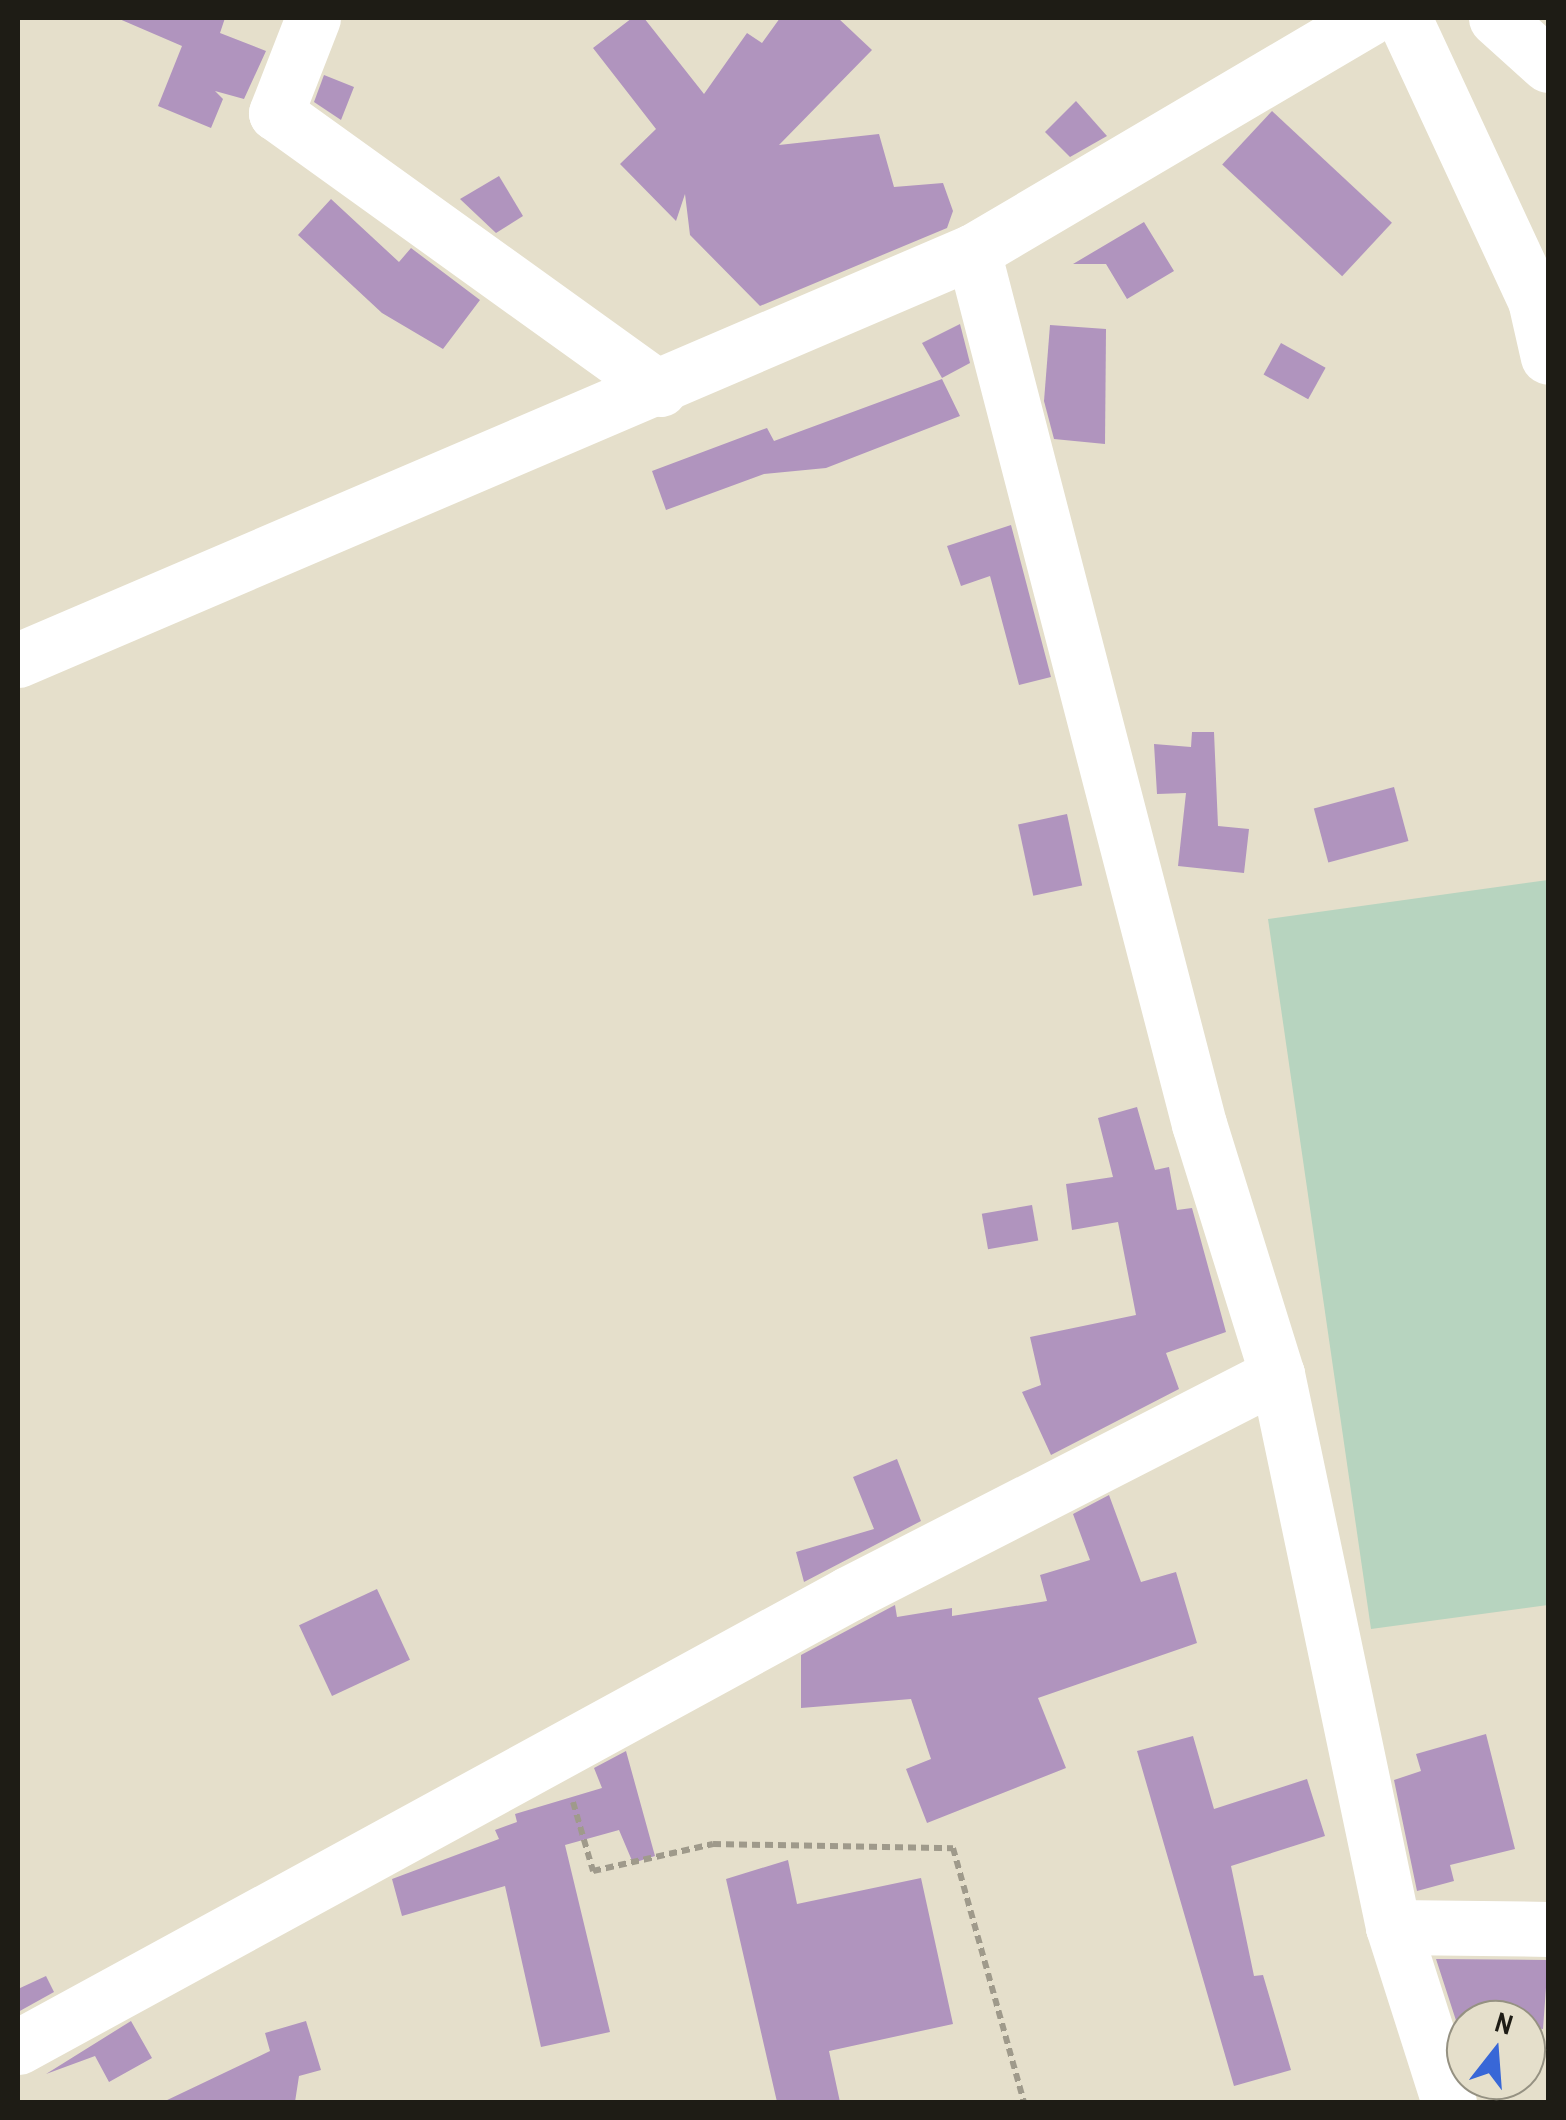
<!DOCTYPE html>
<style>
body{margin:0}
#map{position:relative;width:1566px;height:2120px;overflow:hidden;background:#e5dfcb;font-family:"Archivo Narrow",sans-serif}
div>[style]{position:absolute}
.green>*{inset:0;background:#b7d4bf}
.building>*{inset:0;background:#b094be;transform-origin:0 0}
.path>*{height:6px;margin-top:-3px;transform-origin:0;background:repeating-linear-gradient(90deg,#9f9a8b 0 8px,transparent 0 13px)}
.minor>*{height:55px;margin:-27.5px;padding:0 27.5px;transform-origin:27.5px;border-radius:27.5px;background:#fff}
span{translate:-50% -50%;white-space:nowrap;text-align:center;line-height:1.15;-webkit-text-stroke:8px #e5dfcb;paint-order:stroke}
.frame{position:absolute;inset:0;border:20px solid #1e1c15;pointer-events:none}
.north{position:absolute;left:1446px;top:2000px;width:100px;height:100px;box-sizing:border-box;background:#e5dfcb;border:2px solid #959182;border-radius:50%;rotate:17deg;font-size:28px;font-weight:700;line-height:40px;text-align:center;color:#1e1c15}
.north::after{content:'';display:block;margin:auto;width:35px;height:45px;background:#3867d7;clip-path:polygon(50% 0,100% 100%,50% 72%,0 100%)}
</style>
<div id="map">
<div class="green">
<i style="clip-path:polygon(1548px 880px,1548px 1605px,1371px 1629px,1268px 919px)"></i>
</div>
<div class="building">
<i style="clip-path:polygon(117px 18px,225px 18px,220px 33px,266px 51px,244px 99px,215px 91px,223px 99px,211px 128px,158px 106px,182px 46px)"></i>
<i style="clip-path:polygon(632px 18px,644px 18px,704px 94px,747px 33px,762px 43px,780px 18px,838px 18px,872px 50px,779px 145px,879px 134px,894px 187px,943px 183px,953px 211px,947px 228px,760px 306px,690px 235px,685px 194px,676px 221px,620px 164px,656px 129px,593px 48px)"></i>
<i style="clip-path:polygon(324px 75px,354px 87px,341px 120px,314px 102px)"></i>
<i style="clip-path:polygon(1076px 101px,1107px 136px,1070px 157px,1045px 132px)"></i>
<i style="left:1272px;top:111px;width:164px;height:73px;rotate:43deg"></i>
<i style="clip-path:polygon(499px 176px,523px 216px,496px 233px,460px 199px)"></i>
<i style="clip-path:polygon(331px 199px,399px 262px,411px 248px,480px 300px,443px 349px,382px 313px,298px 235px)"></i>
<i style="clip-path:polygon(1144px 222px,1174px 271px,1127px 299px,1106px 264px,1073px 264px)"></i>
<i style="clip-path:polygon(960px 324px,970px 363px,942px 378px,922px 343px)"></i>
<i style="clip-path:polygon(1050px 325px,1106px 329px,1105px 444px,1054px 439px,1044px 401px)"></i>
<i style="left:1281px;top:343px;width:51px;height:36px;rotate:29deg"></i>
<i style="clip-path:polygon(942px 379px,960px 416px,826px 468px,764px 474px,666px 510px,652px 471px,767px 428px,774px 441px)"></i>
<i style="clip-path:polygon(1011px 525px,1051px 677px,1019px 685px,990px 576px,961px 586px,947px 546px)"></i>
<i style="clip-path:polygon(1192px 732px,1214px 732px,1218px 826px,1249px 829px,1244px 873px,1178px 866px,1186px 793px,1157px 794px,1154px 744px,1191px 747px)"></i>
<i style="left:1394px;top:787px;width:56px;height:83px;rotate:75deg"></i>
<i style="left:1067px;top:814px;width:73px;height:50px;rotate:78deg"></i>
<i style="clip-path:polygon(1137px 1107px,1155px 1170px,1169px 1167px,1177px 1210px,1192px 1208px,1226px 1332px,1166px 1353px,1179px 1389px,1051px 1455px,1022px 1392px,1041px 1385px,1030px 1337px,1136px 1315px,1118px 1222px,1072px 1230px,1066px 1184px,1113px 1177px,1098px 1118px)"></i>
<i style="left:1032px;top:1205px;width:36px;height:51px;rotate:80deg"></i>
<i style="clip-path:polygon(897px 1459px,921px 1521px,804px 1582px,796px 1552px,874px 1529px,853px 1477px)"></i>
<i style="clip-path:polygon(1109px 1495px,1141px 1582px,1176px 1572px,1197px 1643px,1038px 1698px,1066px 1768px,927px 1823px,906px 1769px,931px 1759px,911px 1699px,801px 1708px,801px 1655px,895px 1605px,897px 1617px,952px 1608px,952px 1616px,1047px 1601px,1040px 1575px,1090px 1560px,1073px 1514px)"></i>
<i style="left:377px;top:1589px;width:78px;height:86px;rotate:65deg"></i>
<i style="clip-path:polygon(1486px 1734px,1515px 1849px,1450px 1865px,1454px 1881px,1417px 1891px,1394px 1780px,1421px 1771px,1416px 1754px)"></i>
<i style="clip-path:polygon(1193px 1736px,1214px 1809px,1307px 1779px,1325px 1836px,1231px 1866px,1254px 1976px,1263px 1975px,1291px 2070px,1234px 2086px,1137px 1751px)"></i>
<i style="clip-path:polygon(626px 1751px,655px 1856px,633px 1863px,619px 1830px,565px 1845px,610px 2032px,541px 2047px,505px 1886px,402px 1916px,392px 1879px,499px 1839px,495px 1830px,517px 1822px,515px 1814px,602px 1788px,594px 1768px)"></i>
<i style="clip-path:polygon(788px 1860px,797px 1904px,921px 1878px,953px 2024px,829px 2051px,840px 2102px,777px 2102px,726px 1879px)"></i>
<i style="clip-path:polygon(1436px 1959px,1548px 1960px,1543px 2029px,1466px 2020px,1464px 2045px)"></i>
<i style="clip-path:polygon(46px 1976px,54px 1992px,18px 2012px,18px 1989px)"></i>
<i style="clip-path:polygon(131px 2021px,152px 2058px,109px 2082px,95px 2056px,46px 2074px)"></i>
<i style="clip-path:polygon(306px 2021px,321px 2070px,299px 2076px,295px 2102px,163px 2102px,270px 2051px,265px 2033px)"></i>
</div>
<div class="path">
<i style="left:573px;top:1802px;width:72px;rotate:73.8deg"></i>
<i style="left:593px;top:1871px;width:123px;rotate:-12.7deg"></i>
<i style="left:713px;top:1844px;width:240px;rotate:1deg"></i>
<i style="left:953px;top:1848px;width:264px;rotate:74.4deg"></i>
</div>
<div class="minor">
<i style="left:313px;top:18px;width:102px;rotate:111.3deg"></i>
<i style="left:276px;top:113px;width:473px;rotate:35.7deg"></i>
<i style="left:1369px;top:18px;width:459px;rotate:149.5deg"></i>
<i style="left:973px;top:251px;width:902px;rotate:75.49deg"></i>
<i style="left:1199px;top:1124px;width:262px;rotate:72.7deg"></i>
<i style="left:1277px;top:1374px;width:565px;rotate:78.15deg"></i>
<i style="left:1393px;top:1927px;width:184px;rotate:72.3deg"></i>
<i style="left:1404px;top:18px;width:311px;rotate:65.1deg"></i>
<i style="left:1535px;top:300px;width:58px;rotate:77.2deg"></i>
<i style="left:1496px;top:18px;width:70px;rotate:42.1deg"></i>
<i style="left:18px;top:660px;width:1039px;rotate:-23.18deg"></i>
<i style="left:1393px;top:1927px;width:155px;rotate:0.7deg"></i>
<i style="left:18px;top:2047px;width:946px;rotate:-28.62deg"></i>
<i style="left:848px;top:1594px;width:482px;rotate:-27.1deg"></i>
</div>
<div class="frame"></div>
<div class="north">N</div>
</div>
